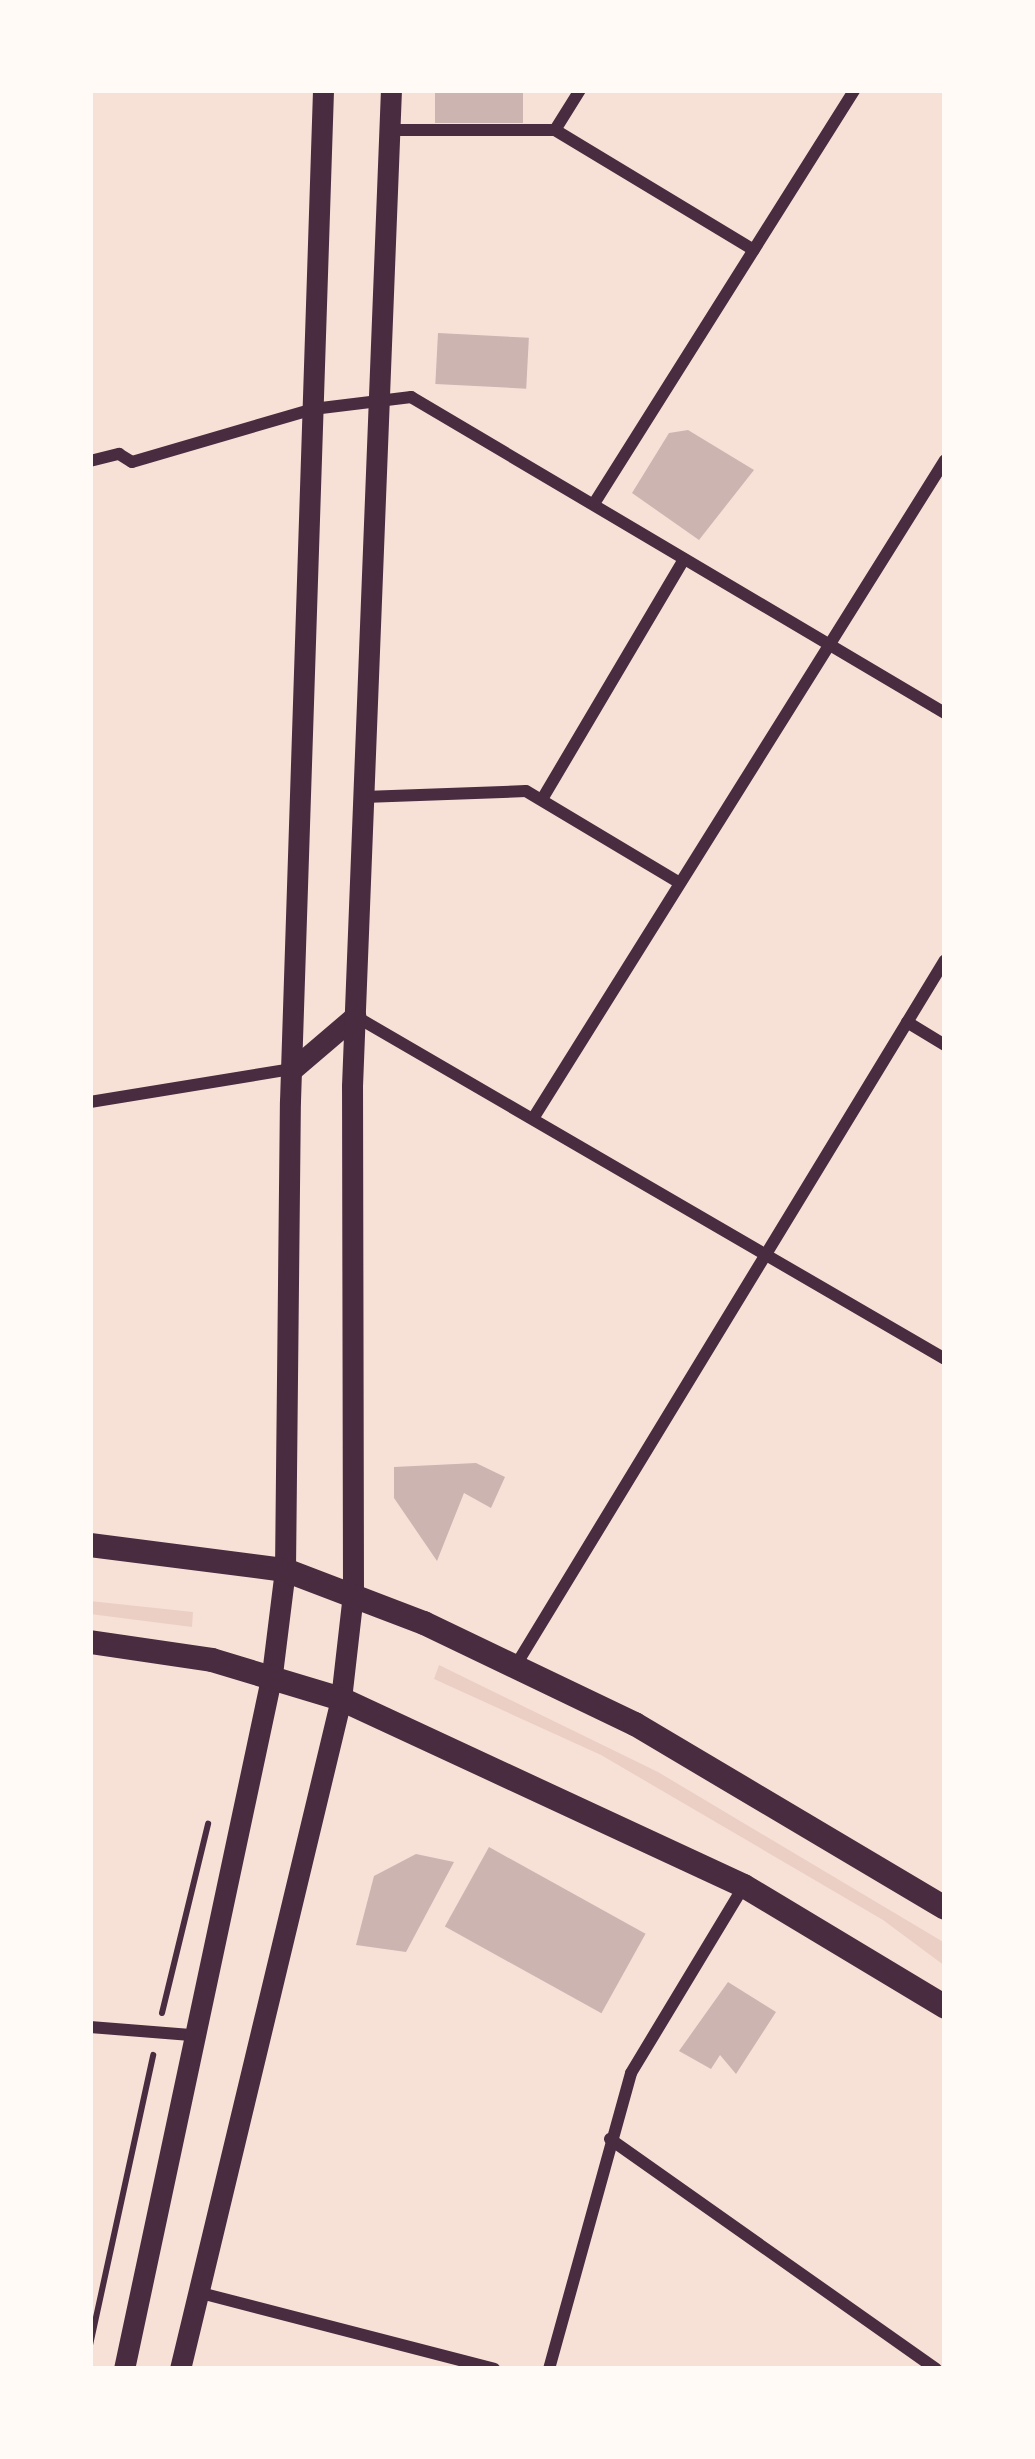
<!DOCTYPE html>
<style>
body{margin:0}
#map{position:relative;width:1035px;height:2459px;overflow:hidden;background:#f7e1d7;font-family:"Noto Sans",sans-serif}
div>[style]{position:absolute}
.green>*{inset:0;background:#ebcfc5}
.building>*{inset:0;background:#ccb4b1;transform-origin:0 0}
.path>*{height:6px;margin:-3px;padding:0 3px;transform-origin:3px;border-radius:3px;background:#4a2c40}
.minor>*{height:12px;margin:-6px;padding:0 6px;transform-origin:6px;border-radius:6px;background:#4a2c40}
.secondary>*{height:21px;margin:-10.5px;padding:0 10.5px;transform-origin:10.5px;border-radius:10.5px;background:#4a2c40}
.trunk>*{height:24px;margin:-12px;padding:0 12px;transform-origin:12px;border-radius:12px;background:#4a2c40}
span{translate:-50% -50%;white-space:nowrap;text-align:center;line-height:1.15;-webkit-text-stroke:10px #fffaf5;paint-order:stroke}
.frame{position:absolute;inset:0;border:93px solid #fffaf5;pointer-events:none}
</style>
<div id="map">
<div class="green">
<i style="clip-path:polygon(90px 1601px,193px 1612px,192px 1627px,90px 1614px)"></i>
<i style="clip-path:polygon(439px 1665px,658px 1772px,945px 1943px,945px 1966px,883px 1920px,601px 1755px,434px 1679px)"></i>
</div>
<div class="building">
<i style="left:435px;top:90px;width:88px;height:33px"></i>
<i style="left:438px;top:333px;width:91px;height:51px;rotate:3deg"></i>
<i style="clip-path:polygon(688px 430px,754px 470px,699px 540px,632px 493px,669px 433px)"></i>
<i style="clip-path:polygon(476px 1463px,505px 1477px,491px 1508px,464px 1493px,437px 1561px,394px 1498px,394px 1467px)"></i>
<i style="left:489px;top:1847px;width:179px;height:91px;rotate:29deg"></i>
<i style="clip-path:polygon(416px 1854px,454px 1862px,406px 1952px,356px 1945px,374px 1876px)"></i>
<i style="clip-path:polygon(728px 1982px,776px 2012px,736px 2074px,720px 2055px,711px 2069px,679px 2051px)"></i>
</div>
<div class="path">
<i style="left:162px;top:2013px;width:195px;rotate:-76.3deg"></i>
<i style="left:90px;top:2345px;width:297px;rotate:-77.7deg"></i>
</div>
<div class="minor">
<i style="left:389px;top:130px;width:166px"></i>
<i style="left:555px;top:130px;width:232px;rotate:31.1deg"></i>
<i style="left:555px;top:130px;width:47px;rotate:-58deg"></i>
<i style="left:90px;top:461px;width:30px;rotate:-14deg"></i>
<i style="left:119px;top:454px;width:15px;rotate:32deg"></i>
<i style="left:132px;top:462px;width:189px;rotate:-16.3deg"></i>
<i style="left:313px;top:409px;width:99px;rotate:-7deg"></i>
<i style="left:411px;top:397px;width:620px;rotate:30.62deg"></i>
<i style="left:595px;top:502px;width:487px;rotate:-57.8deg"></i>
<i style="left:544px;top:796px;width:275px;rotate:-59.4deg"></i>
<i style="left:364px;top:797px;width:162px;rotate:-2.1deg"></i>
<i style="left:526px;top:791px;width:179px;rotate:30.9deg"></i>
<i style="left:355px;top:1016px;width:682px;rotate:30.17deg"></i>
<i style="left:907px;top:1022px;width:44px;rotate:31.2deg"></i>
<i style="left:90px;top:1102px;width:205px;rotate:-9.3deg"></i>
<i style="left:534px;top:1117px;width:775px;rotate:-57.97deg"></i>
<i style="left:516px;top:1665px;width:825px;rotate:-58.68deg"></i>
<i style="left:90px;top:2027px;width:101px;rotate:4.5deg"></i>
<i style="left:610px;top:2139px;width:399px;rotate:35.2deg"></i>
<i style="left:197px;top:2292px;width:307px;rotate:14.5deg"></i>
<i style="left:549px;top:2369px;width:307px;rotate:-74.5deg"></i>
<i style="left:631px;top:2073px;width:218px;rotate:-58.9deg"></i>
</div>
<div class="secondary">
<i style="left:293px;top:1069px;width:82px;rotate:-40.5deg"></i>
<i style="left:124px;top:2369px;width:711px;rotate:-77.98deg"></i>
<i style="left:272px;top:1674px;width:105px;rotate:-82.9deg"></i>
<i style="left:285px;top:1570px;width:469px;rotate:-89.4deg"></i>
<i style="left:290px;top:1101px;width:1012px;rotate:-88.13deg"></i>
<i style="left:180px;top:2369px;width:689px;rotate:-76.49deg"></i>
<i style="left:341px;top:1699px;width:107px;rotate:-83.5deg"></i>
<i style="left:353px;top:1593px;width:507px;rotate:-90.11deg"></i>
<i style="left:352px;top:1086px;width:997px;rotate:-87.76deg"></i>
</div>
<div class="trunk">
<i style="left:90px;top:1545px;width:197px;rotate:7.3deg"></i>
<i style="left:285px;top:1570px;width:149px;rotate:20.9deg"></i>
<i style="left:424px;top:1623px;width:234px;rotate:25.6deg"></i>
<i style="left:635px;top:1724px;width:360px;rotate:30.7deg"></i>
<i style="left:90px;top:1642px;width:123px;rotate:8.4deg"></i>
<i style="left:212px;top:1660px;width:135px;rotate:16.8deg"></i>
<i style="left:341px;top:1699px;width:444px;rotate:24.9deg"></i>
<i style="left:744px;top:1886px;width:235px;rotate:31deg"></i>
</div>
<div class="frame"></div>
</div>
